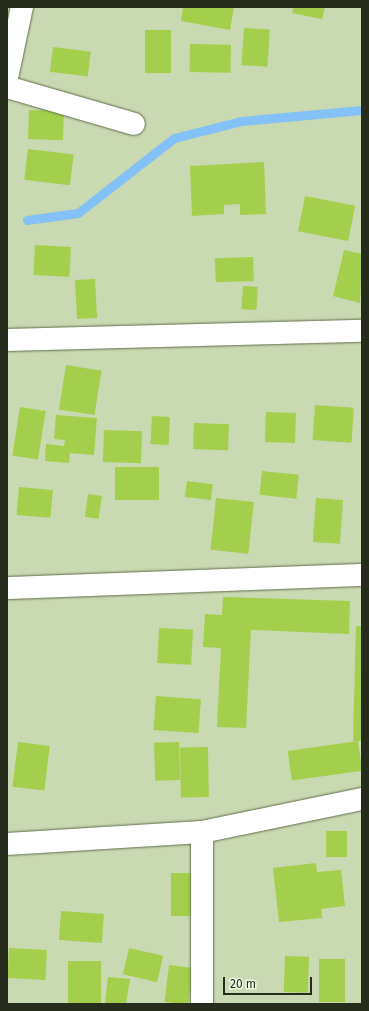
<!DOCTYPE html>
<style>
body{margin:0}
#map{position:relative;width:369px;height:1011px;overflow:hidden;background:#c9d9b1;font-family:"Fira Sans",sans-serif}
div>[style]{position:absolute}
.stream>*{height:9px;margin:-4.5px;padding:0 4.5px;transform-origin:4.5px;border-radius:4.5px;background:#83c1f6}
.building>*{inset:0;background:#a3cf4c;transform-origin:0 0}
.roads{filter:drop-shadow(0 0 1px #616f4b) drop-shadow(0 0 1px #616f4b)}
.minor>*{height:22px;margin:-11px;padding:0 11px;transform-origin:11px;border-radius:11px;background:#fff}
span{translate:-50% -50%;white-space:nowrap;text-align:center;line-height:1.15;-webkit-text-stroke:3.5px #eef7e2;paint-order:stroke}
.frame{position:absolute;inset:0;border:8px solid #262c1c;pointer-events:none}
.scale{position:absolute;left:223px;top:977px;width:89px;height:18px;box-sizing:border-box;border:2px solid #262c1c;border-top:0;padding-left:5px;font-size:12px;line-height:14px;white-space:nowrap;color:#262c1c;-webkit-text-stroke:3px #eef7e2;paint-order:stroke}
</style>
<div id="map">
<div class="stream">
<i style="left:27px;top:220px;width:51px;rotate:-7.8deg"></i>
<i style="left:78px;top:213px;width:122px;rotate:-38deg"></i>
<i style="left:174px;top:138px;width:69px;rotate:-14.2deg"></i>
<i style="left:241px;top:121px;width:121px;rotate:-5.2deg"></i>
</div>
<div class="building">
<i style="clip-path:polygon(183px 7px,234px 7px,230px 30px,181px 21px)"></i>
<i style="clip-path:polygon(294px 7px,325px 7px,322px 19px,292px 13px)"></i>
<i style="left:244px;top:28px;width:26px;height:37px;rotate:4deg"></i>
<i style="left:145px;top:30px;width:26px;height:43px"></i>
<i style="left:190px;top:44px;width:41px;height:28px;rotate:1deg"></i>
<i style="left:53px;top:47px;width:38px;height:25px;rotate:7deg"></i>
<i style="left:29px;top:110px;width:35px;height:29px;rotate:2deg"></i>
<i style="left:28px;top:149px;width:46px;height:31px;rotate:7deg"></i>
<i style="clip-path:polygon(264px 162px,266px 214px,240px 215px,240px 204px,224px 205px,224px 214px,192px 216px,190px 166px)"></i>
<i style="left:305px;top:196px;width:51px;height:36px;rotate:11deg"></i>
<i style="left:35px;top:245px;width:36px;height:30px;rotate:3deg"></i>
<i style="clip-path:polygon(344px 250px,362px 254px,360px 303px,333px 296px)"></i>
<i style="left:253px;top:257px;width:24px;height:38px;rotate:88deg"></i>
<i style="left:95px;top:279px;width:39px;height:20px;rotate:87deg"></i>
<i style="left:243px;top:286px;width:15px;height:23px;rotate:4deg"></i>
<i style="left:66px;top:365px;width:36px;height:45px;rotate:9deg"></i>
<i style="left:315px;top:405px;width:39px;height:35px;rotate:4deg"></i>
<i style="left:20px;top:407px;width:26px;height:49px;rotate:9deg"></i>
<i style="left:266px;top:412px;width:30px;height:30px;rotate:2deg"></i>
<i style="clip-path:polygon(56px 415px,97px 418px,94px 455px,70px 453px,69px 463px,45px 461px,46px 444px,64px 446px,65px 440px,54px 439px)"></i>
<i style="left:152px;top:416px;width:18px;height:28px;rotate:3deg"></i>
<i style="left:194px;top:423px;width:35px;height:26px;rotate:2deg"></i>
<i style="left:104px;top:430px;width:38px;height:32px;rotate:2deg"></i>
<i style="left:115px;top:467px;width:44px;height:33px"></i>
<i style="left:262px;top:471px;width:37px;height:24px;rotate:6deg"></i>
<i style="left:187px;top:481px;width:26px;height:16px;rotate:7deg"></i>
<i style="left:19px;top:487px;width:34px;height:28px;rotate:5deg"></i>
<i style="left:88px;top:494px;width:14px;height:23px;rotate:8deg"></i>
<i style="left:216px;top:498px;width:38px;height:52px;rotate:6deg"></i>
<i style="left:316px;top:498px;width:27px;height:44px;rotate:4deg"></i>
<i style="clip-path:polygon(223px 597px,350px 601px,349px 634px,251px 630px,246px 728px,217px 727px,221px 648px,203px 647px,205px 614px,222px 615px)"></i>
<i style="clip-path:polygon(356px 626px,362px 626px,362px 741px,353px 741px)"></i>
<i style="left:159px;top:628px;width:34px;height:35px;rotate:3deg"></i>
<i style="left:156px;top:696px;width:45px;height:34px;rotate:4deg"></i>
<i style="left:358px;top:741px;width:30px;height:71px;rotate:82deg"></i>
<i style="left:18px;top:742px;width:32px;height:45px;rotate:7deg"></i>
<i style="left:179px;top:742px;width:38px;height:25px;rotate:88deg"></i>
<i style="left:208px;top:747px;width:50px;height:28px;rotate:89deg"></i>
<i style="left:326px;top:831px;width:21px;height:26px"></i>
<i style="clip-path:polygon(316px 863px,317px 872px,341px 870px,345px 906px,321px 909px,322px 918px,279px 922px,273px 868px)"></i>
<i style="left:171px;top:873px;width:27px;height:43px"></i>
<i style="left:61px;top:911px;width:43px;height:29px;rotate:4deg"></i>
<i style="left:9px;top:948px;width:38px;height:30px;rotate:3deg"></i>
<i style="left:129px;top:948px;width:35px;height:27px;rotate:13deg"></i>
<i style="left:285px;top:956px;width:24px;height:36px;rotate:2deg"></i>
<i style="left:319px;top:959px;width:26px;height:43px"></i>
<i style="left:68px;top:961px;width:33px;height:43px"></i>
<i style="left:169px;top:965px;width:24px;height:37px;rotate:7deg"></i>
<i style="clip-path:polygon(108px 977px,130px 979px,126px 1004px,105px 1004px)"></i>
</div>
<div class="roads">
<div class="minor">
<i style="left:7px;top:78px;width:73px;rotate:-78.1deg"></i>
<i style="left:7px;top:87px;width:132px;rotate:16.2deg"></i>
<i style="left:7px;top:340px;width:355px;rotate:-1.5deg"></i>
<i style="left:7px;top:588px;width:355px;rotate:-2.1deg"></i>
<i style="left:202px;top:832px;width:172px;rotate:90deg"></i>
<i style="left:7px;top:844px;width:195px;rotate:-3.5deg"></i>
<i style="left:202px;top:832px;width:163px;rotate:-11.7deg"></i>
</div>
</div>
<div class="frame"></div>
<div class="scale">20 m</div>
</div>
